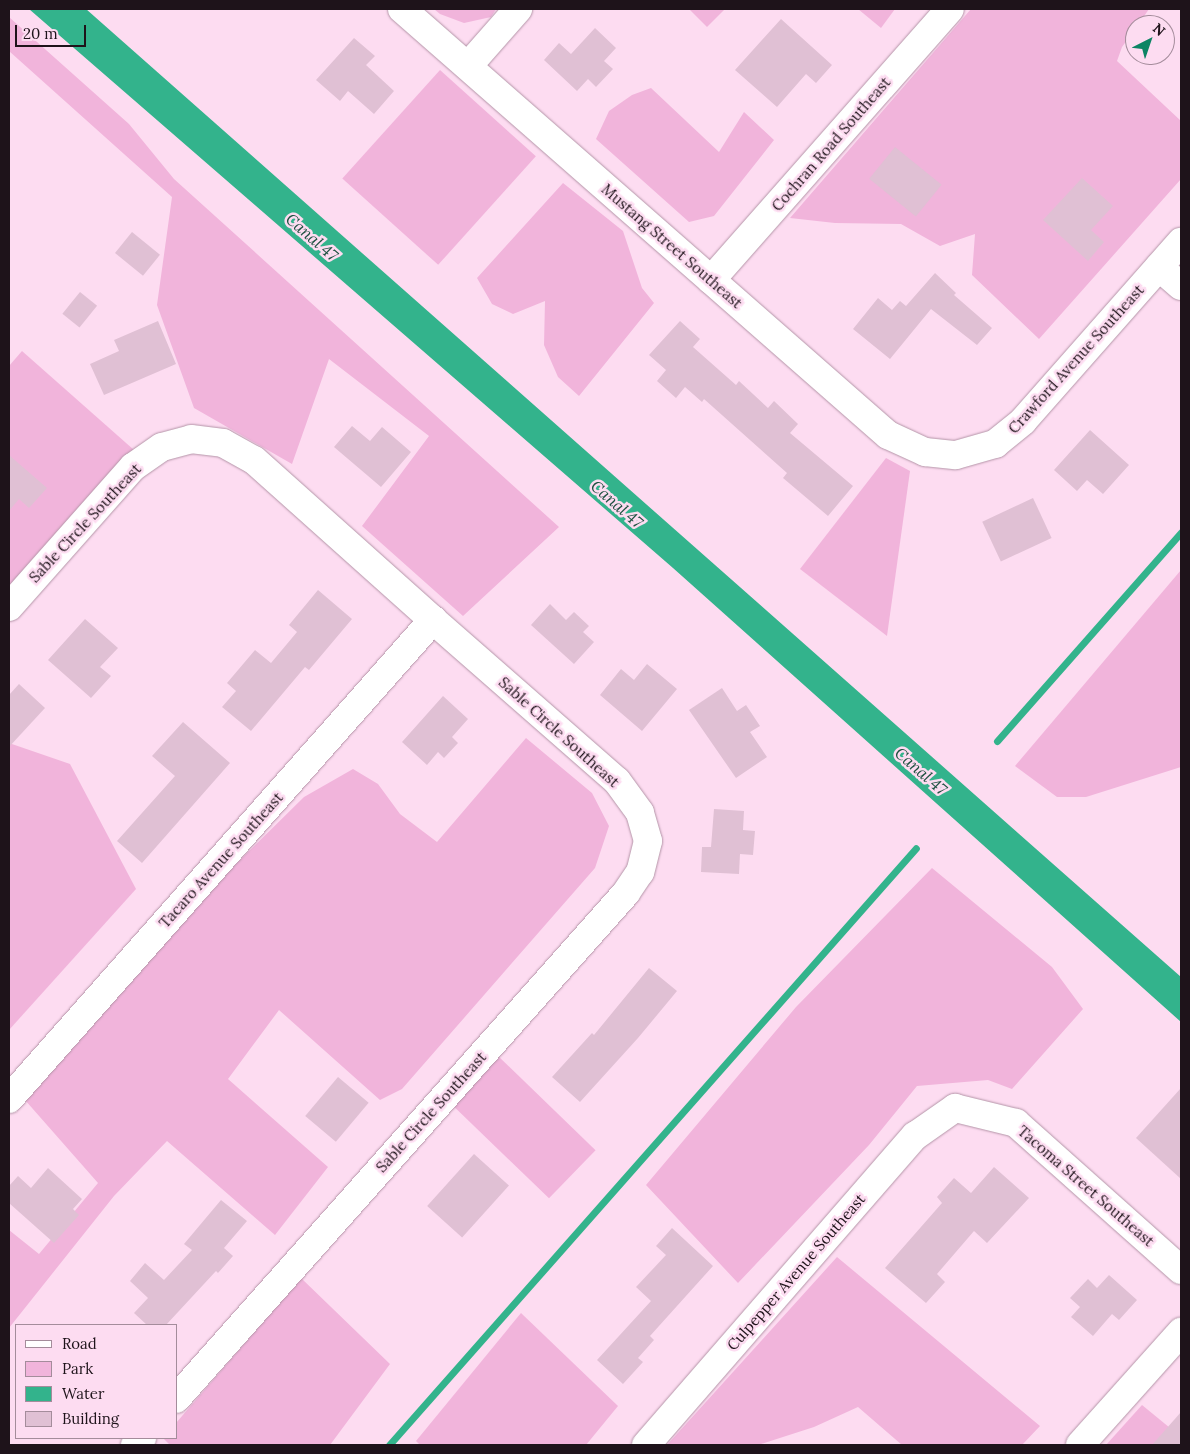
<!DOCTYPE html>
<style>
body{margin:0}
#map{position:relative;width:1190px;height:1454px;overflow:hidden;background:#fddcf1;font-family:Lora,serif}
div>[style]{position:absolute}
.green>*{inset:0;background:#f1b4db;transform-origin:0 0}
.water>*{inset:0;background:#33b38c}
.stream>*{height:7px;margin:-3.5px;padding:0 3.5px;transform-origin:3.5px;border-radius:3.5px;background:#33b38c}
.building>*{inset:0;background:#e0c0d4;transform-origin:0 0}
.roads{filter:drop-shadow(0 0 1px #b495a8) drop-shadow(0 0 1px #b495a8)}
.minor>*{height:28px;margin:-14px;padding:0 14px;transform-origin:14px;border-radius:14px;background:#fff}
span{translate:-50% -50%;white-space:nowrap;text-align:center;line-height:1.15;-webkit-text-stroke:5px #fddcf1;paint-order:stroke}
.street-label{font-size:15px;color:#1e131a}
.water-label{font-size:16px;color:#1e5140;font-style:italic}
.frame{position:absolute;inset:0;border:10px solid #1e131a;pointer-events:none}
.legend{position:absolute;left:15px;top:1324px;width:162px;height:115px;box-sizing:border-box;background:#fddcf1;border:1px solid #a48c9b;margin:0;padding:6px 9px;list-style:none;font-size:15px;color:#1e131a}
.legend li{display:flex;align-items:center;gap:10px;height:25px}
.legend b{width:25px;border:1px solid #a48c9b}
.north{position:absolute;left:1125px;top:15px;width:50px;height:50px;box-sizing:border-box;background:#fddcf1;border:1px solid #a48c9b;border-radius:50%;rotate:41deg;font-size:14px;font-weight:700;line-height:20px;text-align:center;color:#1e131a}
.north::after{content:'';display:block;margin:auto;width:18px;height:22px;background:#0d8464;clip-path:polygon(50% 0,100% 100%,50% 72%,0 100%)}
.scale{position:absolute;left:15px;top:25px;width:71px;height:22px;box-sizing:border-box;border:2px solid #1e131a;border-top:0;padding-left:6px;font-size:15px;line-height:18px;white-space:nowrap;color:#1e131a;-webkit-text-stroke:4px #fddcf1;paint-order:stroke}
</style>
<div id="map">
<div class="green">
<i style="clip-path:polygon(434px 9px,496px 9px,491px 17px,464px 23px,440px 14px)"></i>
<i style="clip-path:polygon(689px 9px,725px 9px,707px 27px)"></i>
<i style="clip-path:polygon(858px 9px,895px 9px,881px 28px)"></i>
<i style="clip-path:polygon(971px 9px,1149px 9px,1138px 25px,1135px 25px,1135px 29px,1122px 47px,1117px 61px,1181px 121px,1181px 179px,1039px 339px,972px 275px,975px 234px,940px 246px,901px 224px,835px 223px,790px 218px)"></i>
<i style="clip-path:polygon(9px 17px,129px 124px,174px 179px,559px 527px,463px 616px,362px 526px,429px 436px,329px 359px,292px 464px,194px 408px,157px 305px,172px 197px,9px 51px)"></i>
<i style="left:440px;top:70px;width:129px;height:146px;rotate:42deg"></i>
<i style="clip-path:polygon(651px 88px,719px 152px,744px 112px,774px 140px,714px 216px,689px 222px,596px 139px,609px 111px,632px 95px)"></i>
<i style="clip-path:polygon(563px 183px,623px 231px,642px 288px,654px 303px,579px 396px,558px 377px,544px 345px,545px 301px,513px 314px,492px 304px,477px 278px)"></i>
<i style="clip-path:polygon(22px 351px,134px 450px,9px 590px,9px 366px)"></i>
<i style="clip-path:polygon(886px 458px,910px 471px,887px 636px,800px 569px)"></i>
<i style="clip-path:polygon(1181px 570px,1181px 767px,1086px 797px,1057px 797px,1015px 766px)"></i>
<i style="clip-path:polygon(526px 738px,592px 793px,609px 826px,595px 868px,402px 1089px,380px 1100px,279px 1010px,228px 1079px,328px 1167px,275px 1235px,167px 1141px,114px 1196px,9px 1328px,9px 1230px,39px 1254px,98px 1183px,25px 1100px,179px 920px,304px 797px,353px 769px,378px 784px,400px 814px,437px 842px)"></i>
<i style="clip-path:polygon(9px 743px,70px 764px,136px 889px,9px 1030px)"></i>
<i style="clip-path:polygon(932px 868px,1052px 967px,1083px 1009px,1012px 1089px,988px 1080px,917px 1086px,869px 1145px,738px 1283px,646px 1185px,796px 1007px)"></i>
<i style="left:497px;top:1055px;width:137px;height:67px;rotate:44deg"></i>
<i style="clip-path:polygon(837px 1257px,1040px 1426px,1022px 1445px,902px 1445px,858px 1407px,814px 1427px,758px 1445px,667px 1445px)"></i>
<i style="clip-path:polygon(301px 1278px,390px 1364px,330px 1445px,170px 1445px,163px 1438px,176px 1438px,176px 1423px)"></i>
<i style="clip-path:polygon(521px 1313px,618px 1406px,586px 1445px,420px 1445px,416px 1441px)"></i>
<i style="clip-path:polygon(1142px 1405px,1181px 1437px,1181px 1445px,1106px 1445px)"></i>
</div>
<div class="water">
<i style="clip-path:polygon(29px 9px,86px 9px,1181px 977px,1181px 1022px,673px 568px)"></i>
</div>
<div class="stream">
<i style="left:997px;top:741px;width:278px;rotate:-48.6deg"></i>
<i style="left:389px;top:1445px;width:796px;rotate:-48.56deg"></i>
</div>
<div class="building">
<i style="clip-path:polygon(781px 19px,832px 65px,816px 83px,806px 74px,777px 107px,735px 70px)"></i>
<i style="clip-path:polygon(595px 28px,616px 48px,604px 61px,613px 69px,596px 87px,588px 79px,577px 91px,544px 60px,559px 43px,571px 54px)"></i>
<i style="clip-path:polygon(354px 38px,375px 56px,366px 65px,394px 91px,374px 114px,348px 91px,340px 101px,316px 80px)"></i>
<i style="left:895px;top:147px;width:60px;height:41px;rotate:39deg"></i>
<i style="clip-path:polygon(1082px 178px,1113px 206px,1091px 230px,1104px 242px,1088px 261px,1043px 220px)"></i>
<i style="left:132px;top:232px;width:36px;height:27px;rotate:39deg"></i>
<i style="clip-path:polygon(935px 273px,956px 293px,954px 295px,992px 328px,977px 345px,931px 309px,890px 359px,853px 329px,878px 298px,892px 310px,900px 301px,906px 306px)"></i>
<i style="left:80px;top:292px;width:22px;height:28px;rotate:39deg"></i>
<i style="clip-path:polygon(158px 321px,176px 364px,104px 395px,90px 364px,119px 351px,114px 340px)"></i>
<i style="clip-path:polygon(680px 321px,700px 339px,693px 347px,736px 385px,739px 381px,768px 408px,774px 401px,798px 424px,790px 433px,853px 486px,828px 516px,783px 478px,787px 473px,704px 399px,702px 402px,685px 387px,676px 398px,657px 381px,666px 370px,649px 355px)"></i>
<i style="clip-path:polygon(352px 426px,370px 441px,382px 427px,411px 452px,381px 487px,334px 447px)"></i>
<i style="clip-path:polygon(1090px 430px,1129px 465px,1103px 494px,1087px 480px,1077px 491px,1054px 470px)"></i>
<i style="clip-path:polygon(9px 455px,47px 488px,29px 508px,19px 499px,9px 511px)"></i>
<i style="left:1033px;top:498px;width:44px;height:56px;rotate:65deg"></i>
<i style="clip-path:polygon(318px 590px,352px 619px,309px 670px,305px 667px,251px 731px,222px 707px,236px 691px,227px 683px,255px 650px,271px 663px,297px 632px,289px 625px)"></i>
<i style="clip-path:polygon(550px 604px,566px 620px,574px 612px,589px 626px,583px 632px,594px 642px,574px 664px,531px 625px)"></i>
<i style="clip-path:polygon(85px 619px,118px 648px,100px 667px,111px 676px,91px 698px,48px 660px)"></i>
<i style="clip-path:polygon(647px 664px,677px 689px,642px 731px,600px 695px,621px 669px,634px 680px)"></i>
<i style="clip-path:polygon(19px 684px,45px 708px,9px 747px,9px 695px)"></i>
<i style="clip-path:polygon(722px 688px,737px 711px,746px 705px,760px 726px,750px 732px,767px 757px,736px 778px,689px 710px)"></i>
<i style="clip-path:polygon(443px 696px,468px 719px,452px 737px,458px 743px,444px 758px,438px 752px,427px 765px,402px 742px)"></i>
<i style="clip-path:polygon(183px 722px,230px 763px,142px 863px,117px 841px,175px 776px,152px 756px)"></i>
<i style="clip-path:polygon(714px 809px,744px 811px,743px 830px,755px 831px,753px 855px,740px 854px,739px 874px,701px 872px,702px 847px,711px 847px)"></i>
<i style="clip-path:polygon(649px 968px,677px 991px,638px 1038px,580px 1102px,552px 1077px,592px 1033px,594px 1035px)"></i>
<i style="left:338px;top:1077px;width:40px;height:51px;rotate:40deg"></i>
<i style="clip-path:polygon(1181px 1088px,1181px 1179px,1136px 1138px)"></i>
<i style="left:474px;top:1154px;width:47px;height:70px;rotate:42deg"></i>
<i style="clip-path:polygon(994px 1167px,1029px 1198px,987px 1243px,974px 1231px,937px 1274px,945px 1282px,926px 1303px,885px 1268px,942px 1203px,937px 1197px,954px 1178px,971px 1193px)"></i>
<i style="clip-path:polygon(48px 1168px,82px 1199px,73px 1209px,79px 1215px,54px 1243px,9px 1203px,9px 1186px,18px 1176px,31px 1188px)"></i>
<i style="clip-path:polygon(221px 1200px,247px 1221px,224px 1248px,233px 1256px,218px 1273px,216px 1271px,166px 1325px,147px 1325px,134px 1313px,148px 1298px,130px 1281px,145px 1263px,164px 1280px,192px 1250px,184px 1244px)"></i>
<i style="clip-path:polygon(672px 1228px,713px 1266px,650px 1336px,654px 1340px,638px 1358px,643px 1362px,623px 1384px,597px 1360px,651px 1301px,636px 1287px,666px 1255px,656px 1246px)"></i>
<i style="clip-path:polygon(1109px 1275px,1137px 1300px,1119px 1320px,1112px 1314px,1093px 1336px,1071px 1317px,1080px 1307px,1070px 1298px,1088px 1279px,1097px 1288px)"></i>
<i style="clip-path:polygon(1181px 1412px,1181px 1445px,1152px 1445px)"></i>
</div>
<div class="roads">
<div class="minor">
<i style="left:402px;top:9px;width:646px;rotate:41.24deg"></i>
<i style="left:888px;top:435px;width:41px;rotate:24.7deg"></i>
<i style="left:925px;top:452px;width:31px;rotate:6deg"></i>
<i style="left:956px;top:455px;width:41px;rotate:-15.8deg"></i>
<i style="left:995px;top:444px;width:36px;rotate:-39deg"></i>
<i style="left:1023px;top:421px;width:239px;rotate:-48.6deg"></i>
<i style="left:468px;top:66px;width:76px;rotate:-48.7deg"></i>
<i style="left:1159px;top:267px;width:29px;rotate:41deg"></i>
<i style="left:711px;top:280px;width:361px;rotate:-48.6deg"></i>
<i style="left:9px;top:607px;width:187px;rotate:-48.5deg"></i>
<i style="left:133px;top:467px;width:35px;rotate:-35deg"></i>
<i style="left:162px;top:447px;width:30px;rotate:-15deg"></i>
<i style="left:191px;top:439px;width:32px;rotate:7deg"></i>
<i style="left:223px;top:443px;width:35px;rotate:29deg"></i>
<i style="left:254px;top:460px;width:240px;rotate:41.8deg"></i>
<i style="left:433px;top:620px;width:244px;rotate:41.2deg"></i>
<i style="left:617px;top:781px;width:39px;rotate:54deg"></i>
<i style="left:640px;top:813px;width:29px;rotate:74deg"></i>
<i style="left:648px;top:841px;width:32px;rotate:104deg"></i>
<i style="left:640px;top:872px;width:25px;rotate:124deg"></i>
<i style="left:626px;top:893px;width:677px;rotate:131.65deg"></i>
<i style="left:9px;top:1099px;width:640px;rotate:-48.49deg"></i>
<i style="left:135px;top:1445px;width:10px;rotate:-45deg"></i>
<i style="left:646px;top:1445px;width:410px;rotate:-49deg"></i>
<i style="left:915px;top:1136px;width:49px;rotate:-35deg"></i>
<i style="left:955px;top:1108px;width:63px;rotate:13.8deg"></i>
<i style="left:1016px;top:1123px;width:221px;rotate:41.7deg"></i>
<i style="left:1080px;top:1445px;width:152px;rotate:-48.2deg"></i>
</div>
</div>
<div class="street-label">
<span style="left:831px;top:144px;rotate:-49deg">Cochran Road Southeast</span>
<span style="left:672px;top:246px;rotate:41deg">Mustang Street Southeast</span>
<span style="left:1076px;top:359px;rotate:-48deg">Crawford Avenue Southeast</span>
<span style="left:85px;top:523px;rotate:-47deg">Sable Circle Southeast</span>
<span style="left:559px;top:732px;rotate:42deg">Sable Circle Southeast</span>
<span style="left:221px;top:860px;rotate:-48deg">Tacaro Avenue Southeast</span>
<span style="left:431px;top:1112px;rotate:-48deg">Sable Circle Southeast</span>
<span style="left:1086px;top:1186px;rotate:41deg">Tacoma Street Southeast</span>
<span style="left:796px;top:1272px;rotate:-49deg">Culpepper Avenue Southeast</span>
</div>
<div class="water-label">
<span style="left:312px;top:237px;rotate:41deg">Canal 47</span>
<span style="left:617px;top:504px;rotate:41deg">Canal 47</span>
<span style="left:921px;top:771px;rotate:41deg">Canal 47</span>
</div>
<div class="frame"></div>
<ul class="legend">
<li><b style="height:6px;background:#fff"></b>Road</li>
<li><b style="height:14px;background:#f1b4db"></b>Park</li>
<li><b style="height:14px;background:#33b38c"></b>Water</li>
<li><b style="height:14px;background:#e0c0d4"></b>Building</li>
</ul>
<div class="north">N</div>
<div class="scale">20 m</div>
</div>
